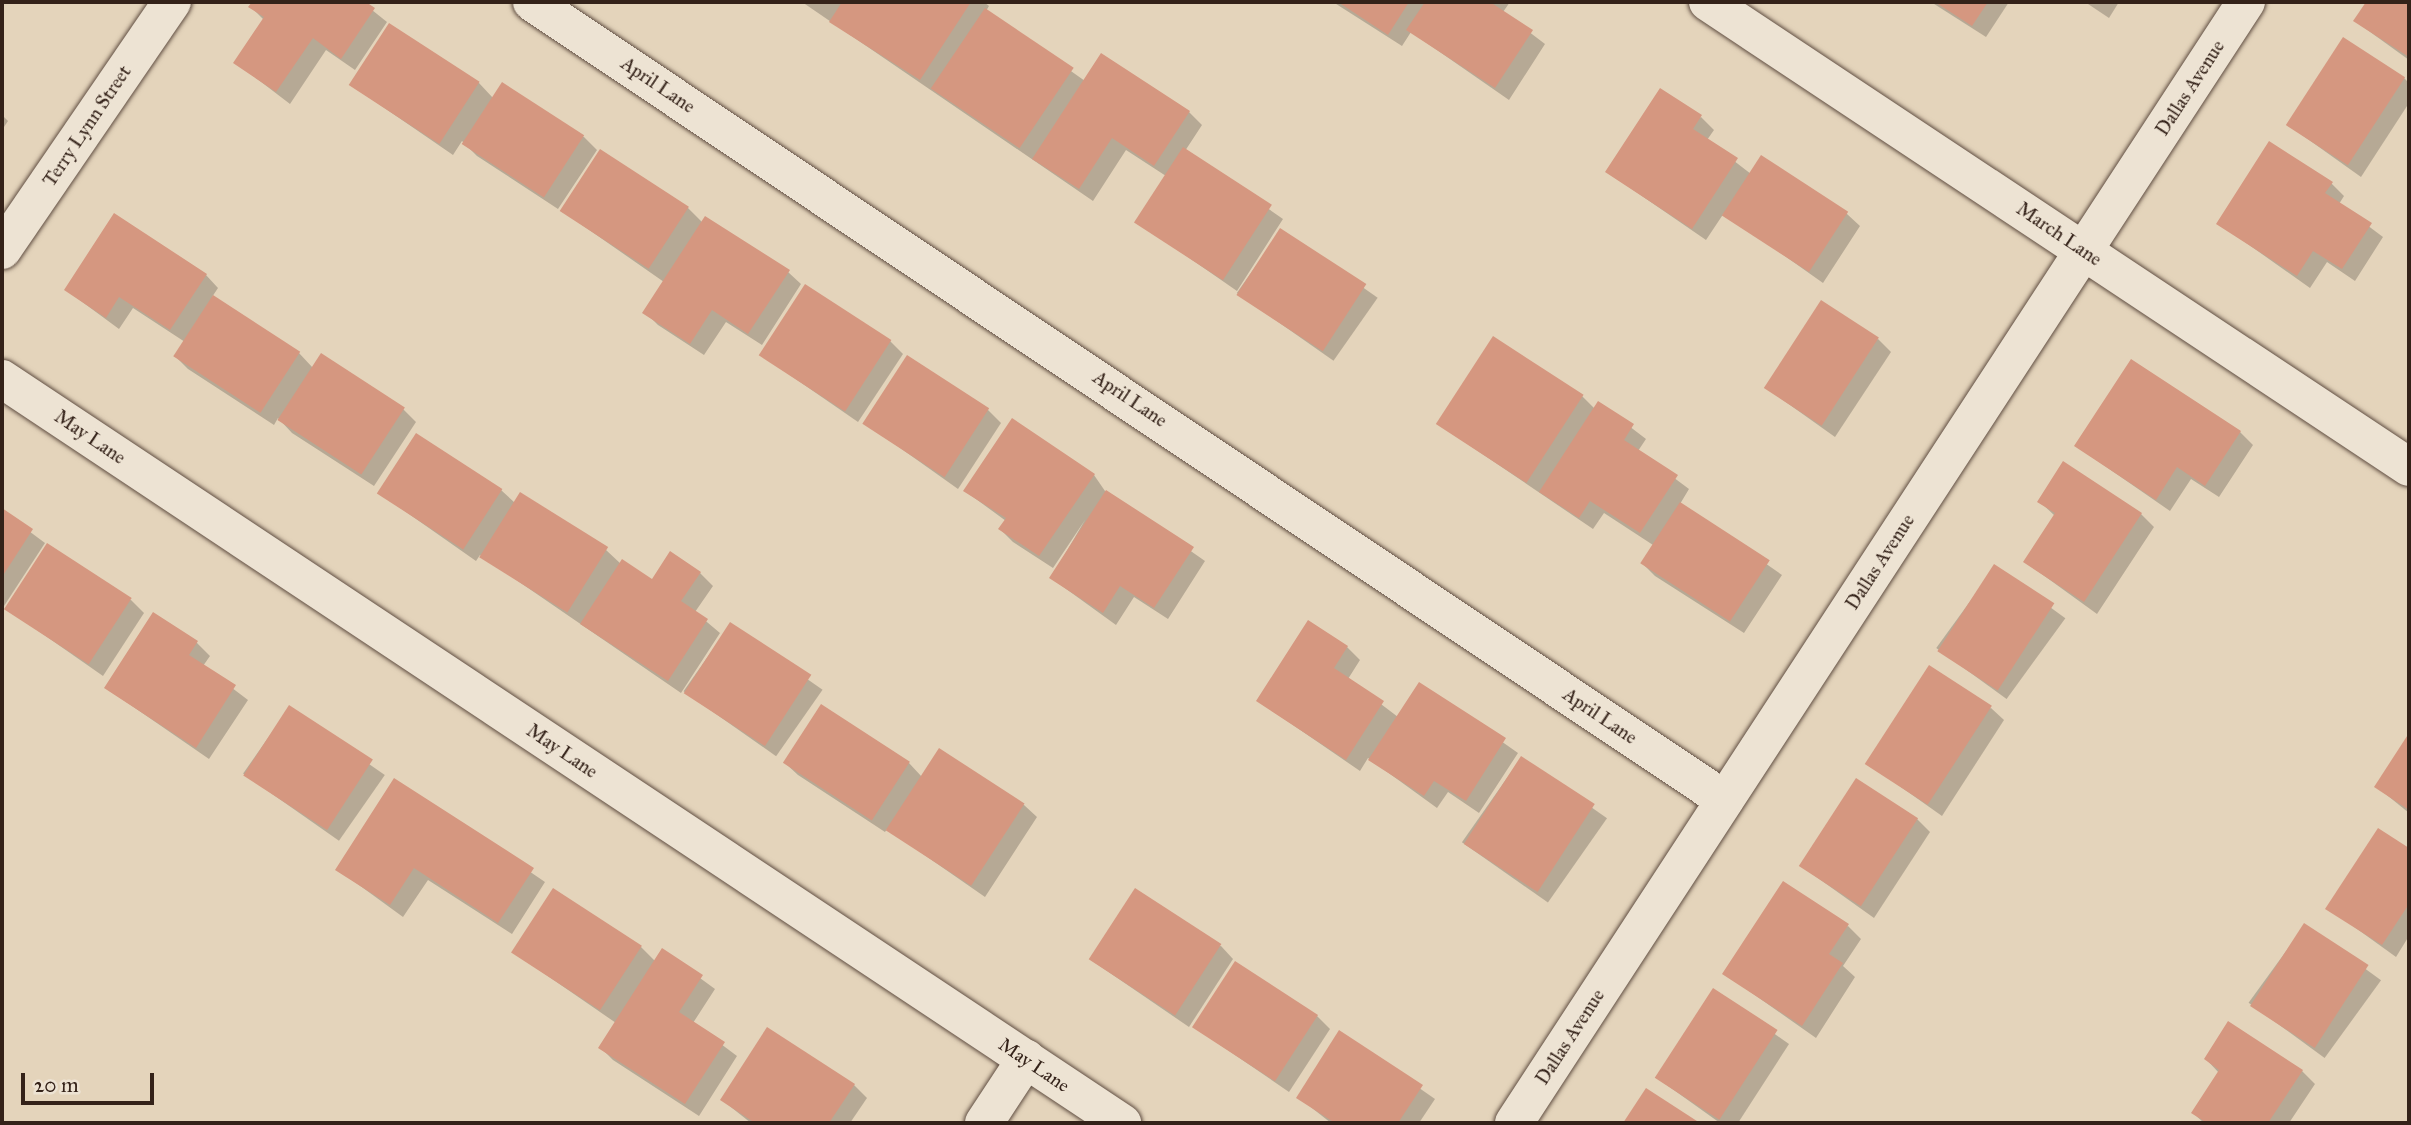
<!DOCTYPE html>
<style>
body{margin:0}
#map{position:relative;width:2411px;height:1125px;overflow:hidden;background:#e4d4bb;font-family:"IM FELL Great Primer",serif}
div>[style]{position:absolute}
.shadow>*{inset:0;background:#0003;transform-origin:0 0}
.building>*{inset:0;background:#d59780;transform-origin:0 0}
.roads{filter:drop-shadow(0 0 2px #604e42) drop-shadow(0 0 2px #604e42)}
.minor>*{height:38px;margin:-19px;padding:0 19px;transform-origin:19px;border-radius:19px;background:#ede3d3}
span{translate:-50% -50%;white-space:nowrap;text-align:center;line-height:1.15;-webkit-text-stroke:5px #ede3d3;paint-order:stroke}
.street-label{font-size:19px;color:#342219}
.frame{position:absolute;inset:0;border:4px solid #342219;pointer-events:none}
.scale{position:absolute;left:21px;top:1073px;width:133px;height:32px;box-sizing:border-box;border:4px solid #342219;border-top:0;padding-left:9px;font-size:21px;line-height:24px;white-space:nowrap;color:#342219;-webkit-text-stroke:5px #ede3d3;paint-order:stroke}
</style>
<div id="map">
<div class="shadow">
<i style="clip-path:polygon(254px 2px,362px 2px,387px 22px,355px 70px,326px 50px,290px 104px,235px 62px,264px 20px,251px 7px)"></i>
<i style="clip-path:polygon(802px 2px,984px 2px,989px 6px,986px 11px,1085px 81px,1189px 112px,1202px 125px,1185px 151px,1283px 219px,1237px 291px,1136px 221px,1166px 176px,1126px 150px,1093px 201px)"></i>
<i style="clip-path:polygon(1333px 2px,1510px 2px,1503px 12px,1545px 44px,1509px 100px,1411px 32px,1402px 46px)"></i>
<i style="clip-path:polygon(1931px 2px,2009px 2px,1986px 37px)"></i>
<i style="clip-path:polygon(2085px 2px,2119px 2px,2109px 18px)"></i>
<i style="clip-path:polygon(2368px 2px,2409px 2px,2409px 60px,2355px 21px)"></i>
<i style="clip-path:polygon(2404px 78px,2409px 83px,2409px 103px,2361px 177px,2288px 125px)"></i>
<i style="clip-path:polygon(479px 83px,493px 98px,584px 137px,597px 150px,558px 209px,477px 156px,462px 141px,453px 155px,351px 85px)"></i>
<i style="clip-path:polygon(2px 115px,8px 121px,2px 130px)"></i>
<i style="clip-path:polygon(1701px 117px,1714px 130px,1707px 140px,1751px 174px,1847px 214px,1860px 226px,1823px 283px,1724px 213px,1706px 240px,1607px 172px)"></i>
<i style="clip-path:polygon(2331px 183px,2344px 196px,2339px 204px,2383px 237px,2355px 281px,2327px 262px,2310px 288px,2218px 223px)"></i>
<i style="clip-path:polygon(688px 208px,703px 223px,788px 272px,801px 284px,762px 345px,726px 322px,704px 355px,658px 325px,645px 312px,664px 282px,562px 211px)"></i>
<i style="left:1281px;top:230px;width:118px;height:77px;rotate:35deg"></i>
<i style="clip-path:polygon(206px 275px,218px 288px,212px 297px,299px 353px,313px 368px,403px 409px,416px 422px,374px 486px,292px 433px,278px 418px,274px 425px,188px 369px,175px 356px,185px 342px,133px 308px,119px 329px,66px 290px)"></i>
<i style="clip-path:polygon(1878px 339px,1891px 352px,1835px 437px,1766px 388px)"></i>
<i style="clip-path:polygon(890px 341px,903px 354px,858px 422px,761px 355px)"></i>
<i style="clip-path:polygon(1582px 396px,1595px 409px,1599px 403px,1646px 439px,1638px 451px,1689px 489px,1680px 504px,1782px 575px,1744px 633px,1655px 576px,1642px 563px,1653px 545px,1604px 513px,1593px 529px,1438px 424px)"></i>
<i style="clip-path:polygon(988px 410px,1001px 423px,958px 489px,865px 423px)"></i>
<i style="clip-path:polygon(2240px 432px,2253px 445px,2219px 497px,2191px 479px,2170px 511px,2076px 446px)"></i>
<i style="clip-path:polygon(1094px 475px,1105px 491px,1205px 561px,1168px 619px,1134px 597px,1116px 625px,1051px 578px,1085px 520px,1053px 568px,1013px 542px,1000px 529px,1006px 521px,965px 491px)"></i>
<i style="clip-path:polygon(501px 490px,515px 503px,606px 550px,621px 564px,652px 581px,700px 573px,713px 586px,695px 612px,720px 633px,681px 693px,480px 555px,476px 561px,379px 493px)"></i>
<i style="clip-path:polygon(2039px 501px,2141px 514px,2154px 527px,2097px 614px,2025px 562px,2055px 516px)"></i>
<i style="clip-path:polygon(2px 511px,45px 543px,4px 606px,2px 605px)"></i>
<i style="left:1995px;top:567px;width:87px;height:100px;rotate:36deg"></i>
<i style="clip-path:polygon(131px 600px,144px 613px,103px 676px,7px 609px)"></i>
<i style="clip-path:polygon(153px 614px,197px 643px,210px 656px,203px 666px,248px 700px,209px 759px,106px 688px)"></i>
<i style="left:730px;top:625px;width:113px;height:81px;rotate:35deg"></i>
<i style="clip-path:polygon(1347px 647px,1360px 660px,1348px 679px,1398px 717px,1420px 684px,1518px 753px,1479px 813px,1448px 792px,1437px 808px,1368px 758px,1360px 771px,1258px 701px)"></i>
<i style="left:289px;top:708px;width:117px;height:80px;rotate:35deg"></i>
<i style="clip-path:polygon(1991px 708px,2004px 720px,1942px 816px,1867px 763px)"></i>
<i style="clip-path:polygon(2409px 737px,2409px 813px,2377px 787px)"></i>
<i style="left:1521px;top:758px;width:105px;height:103px;rotate:35deg"></i>
<i style="clip-path:polygon(785px 763px,909px 763px,922px 777px,1024px 805px,1037px 817px,985px 897px,887px 829px,885px 832px,798px 775px)"></i>
<i style="clip-path:polygon(395px 780px,545px 882px,512px 934px,428px 880px,403px 917px,337px 869px)"></i>
<i style="clip-path:polygon(1917px 819px,1930px 832px,1874px 918px,1801px 866px)"></i>
<i style="clip-path:polygon(2378px 830px,2409px 850px,2409px 936px,2396px 957px,2328px 908px)"></i>
<i style="left:2305px;top:925px;width:94px;height:96px;rotate:36deg"></i>
<i style="clip-path:polygon(1848px 926px,1861px 939px,1843px 966px,1855px 977px,1816px 1038px,1725px 974px)"></i>
<i style="clip-path:polygon(1221px 946px,1233px 959px,1189px 1027px,1091px 960px)"></i>
<i style="clip-path:polygon(641px 947px,656px 962px,663px 951px,715px 989px,693px 1023px,737px 1056px,699px 1116px,613px 1060px,600px 1047px,616px 1023px,513px 952px)"></i>
<i style="clip-path:polygon(1714px 991px,1789px 1044px,1738px 1123px,1720px 1123px,1657px 1078px)"></i>
<i style="clip-path:polygon(1317px 1016px,1330px 1029px,1289px 1092px,1194px 1027px)"></i>
<i style="clip-path:polygon(1340px 1033px,1435px 1099px,1419px 1123px,1331px 1123px,1298px 1097px)"></i>
<i style="clip-path:polygon(2206px 1059px,2302px 1071px,2315px 1084px,2289px 1123px,2204px 1123px,2193px 1113px,2219px 1073px)"></i>
<i style="clip-path:polygon(854px 1085px,867px 1098px,850px 1123px,751px 1123px,722px 1100px)"></i>
</div>
<div class="building">
<i style="clip-path:polygon(252px 2px,366px 2px,375px 8px,341px 59px,313px 38px,276px 92px,233px 63px,264px 17px,248px 7px)"></i>
<i style="clip-path:polygon(842px 2px,971px 2px,920px 80px,829px 22px)"></i>
<i style="clip-path:polygon(1338px 2px,1409px 2px,1388px 35px)"></i>
<i style="clip-path:polygon(1425px 2px,1490px 2px,1533px 30px,1495px 88px,1406px 30px)"></i>
<i style="clip-path:polygon(1935px 2px,1988px 2px,1972px 26px)"></i>
<i style="clip-path:polygon(2366px 2px,2409px 2px,2409px 57px,2353px 21px)"></i>
<i style="left:985px;top:8px;width:107px;height:97px;rotate:34deg"></i>
<i style="left:389px;top:23px;width:108px;height:74px;rotate:33deg"></i>
<i style="left:2343px;top:37px;width:74px;height:105px;rotate:33deg"></i>
<i style="clip-path:polygon(1101px 53px,1190px 111px,1154px 166px,1112px 138px,1079px 189px,1032px 159px)"></i>
<i style="left:502px;top:82px;width:98px;height:74px;rotate:33deg"></i>
<i style="clip-path:polygon(1660px 88px,1702px 115px,1693px 129px,1738px 158px,1692px 229px,1605px 172px)"></i>
<i style="clip-path:polygon(2269px 141px,2333px 182px,2325px 193px,2372px 223px,2342px 269px,2313px 251px,2297px 276px,2216px 224px)"></i>
<i style="left:1183px;top:147px;width:106px;height:90px;rotate:33deg"></i>
<i style="left:600px;top:149px;width:106px;height:74px;rotate:33deg"></i>
<i style="left:1761px;top:155px;width:104px;height:72px;rotate:33deg"></i>
<i style="clip-path:polygon(114px 213px,207px 274px,170px 330px,119px 297px,106px 318px,64px 290px)"></i>
<i style="clip-path:polygon(705px 216px,790px 270px,748px 334px,712px 310px,690px 344px,642px 313px)"></i>
<i style="left:1280px;top:228px;width:103px;height:80px;rotate:33deg"></i>
<i style="left:805px;top:284px;width:103px;height:85px;rotate:33deg"></i>
<i style="left:213px;top:295px;width:104px;height:73px;rotate:33deg"></i>
<i style="left:1821px;top:300px;width:69px;height:105px;rotate:33deg"></i>
<i style="left:1493px;top:336px;width:108px;height:105px;rotate:33deg"></i>
<i style="left:321px;top:353px;width:100px;height:80px;rotate:33deg"></i>
<i style="left:907px;top:355px;width:98px;height:82px;rotate:33deg"></i>
<i style="clip-path:polygon(2131px 359px,2241px 431px,2205px 486px,2177px 467px,2156px 500px,2074px 446px)"></i>
<i style="clip-path:polygon(1598px 401px,1634px 424px,1624px 440px,1678px 475px,1640px 533px,1590px 501px,1579px 518px,1539px 492px)"></i>
<i style="clip-path:polygon(1012px 418px,1095px 474px,1039px 556px,998px 529px,1006px 518px,963px 491px)"></i>
<i style="left:416px;top:433px;width:103px;height:72px;rotate:33deg"></i>
<i style="clip-path:polygon(2063px 461px,2142px 513px,2084px 602px,2023px 562px,2055px 513px,2037px 502px)"></i>
<i style="clip-path:polygon(1106px 490px,1194px 547px,1154px 608px,1120px 586px,1103px 613px,1049px 578px)"></i>
<i style="left:520px;top:492px;width:104px;height:77px;rotate:32deg"></i>
<i style="left:1680px;top:502px;width:107px;height:73px;rotate:33deg"></i>
<i style="clip-path:polygon(2px 508px,33px 529px,2px 577px)"></i>
<i style="left:47px;top:543px;width:101px;height:79px;rotate:33deg"></i>
<i style="clip-path:polygon(670px 551px,701px 572px,681px 601px,708px 619px,668px 681px,580px 624px,622px 559px,652px 579px)"></i>
<i style="left:1994px;top:564px;width:72px;height:104px;rotate:33deg"></i>
<i style="clip-path:polygon(153px 612px,198px 641px,189px 655px,236px 685px,196px 748px,104px 688px)"></i>
<i style="clip-path:polygon(1308px 620px,1348px 646px,1334px 668px,1384px 701px,1346px 760px,1256px 701px)"></i>
<i style="left:730px;top:622px;width:97px;height:85px;rotate:33deg"></i>
<i style="left:1929px;top:665px;width:75px;height:118px;rotate:33deg"></i>
<i style="clip-path:polygon(1419px 682px,1506px 738px,1466px 801px,1434px 781px,1424px 796px,1368px 760px)"></i>
<i style="left:821px;top:704px;width:106px;height:70px;rotate:33deg"></i>
<i style="left:289px;top:705px;width:100px;height:84px;rotate:33deg"></i>
<i style="clip-path:polygon(2409px 733px,2409px 810px,2374px 787px)"></i>
<i style="left:939px;top:748px;width:102px;height:98px;rotate:33deg"></i>
<i style="left:1521px;top:756px;width:88px;height:105px;rotate:33deg"></i>
<i style="clip-path:polygon(394px 778px,534px 868px,498px 923px,414px 868px,390px 905px,335px 870px)"></i>
<i style="left:1856px;top:778px;width:74px;height:105px;rotate:33deg"></i>
<i style="clip-path:polygon(2378px 828px,2409px 848px,2409px 904px,2382px 945px,2325px 909px)"></i>
<i style="clip-path:polygon(1783px 881px,1849px 924px,1829px 954px,1843px 963px,1802px 1026px,1722px 974px)"></i>
<i style="left:553px;top:888px;width:106px;height:77px;rotate:33deg"></i>
<i style="left:1135px;top:888px;width:103px;height:85px;rotate:33deg"></i>
<i style="left:2304px;top:923px;width:77px;height:99px;rotate:33deg"></i>
<i style="clip-path:polygon(662px 948px,703px 975px,679px 1012px,725px 1042px,685px 1104px,598px 1048px)"></i>
<i style="left:1235px;top:961px;width:99px;height:79px;rotate:33deg"></i>
<i style="left:1713px;top:988px;width:77px;height:107px;rotate:33deg"></i>
<i style="clip-path:polygon(2228px 1021px,2303px 1070px,2268px 1123px,2207px 1123px,2191px 1113px,2219px 1070px,2204px 1059px)"></i>
<i style="clip-path:polygon(767px 1027px,855px 1084px,829px 1123px,755px 1123px,720px 1100px)"></i>
<i style="clip-path:polygon(1339px 1030px,1423px 1085px,1398px 1123px,1335px 1123px,1296px 1098px)"></i>
<i style="clip-path:polygon(1646px 1088px,1700px 1123px,1623px 1123px)"></i>
</div>
<div class="roads">
<div class="minor">
<i style="left:532px;top:2px;width:1435px;rotate:33.78deg"></i>
<i style="left:1708px;top:2px;width:841px;rotate:33.56deg"></i>
<i style="left:2px;top:250px;width:301px;rotate:-55.6deg"></i>
<i style="left:2px;top:379px;width:1345px;rotate:33.6deg"></i>
<i style="left:984px;top:1123px;width:77px;rotate:-56.7deg"></i>
<i style="left:1514px;top:1123px;width:1339px;rotate:-56.86deg"></i>
</div>
</div>
<div class="street-label">
<span style="left:658px;top:85px;rotate:34deg">April Lane</span>
<span style="left:2190px;top:88px;rotate:-57deg">Dallas Avenue</span>
<span style="left:87px;top:126px;rotate:-56deg">Terry Lynn Street</span>
<span style="left:2059px;top:234px;rotate:34deg">March Lane</span>
<span style="left:1130px;top:399px;rotate:34deg">April Lane</span>
<span style="left:90px;top:437px;rotate:34deg">May Lane</span>
<span style="left:1880px;top:562px;rotate:-57deg">Dallas Avenue</span>
<span style="left:1600px;top:716px;rotate:34deg">April Lane</span>
<span style="left:562px;top:751px;rotate:34deg">May Lane</span>
<span style="left:1570px;top:1037px;rotate:-57deg">Dallas Avenue</span>
<span style="left:1034px;top:1065px;rotate:34deg">May Lane</span>
</div>
<div class="frame"></div>
<div class="scale">20 m</div>
</div>
